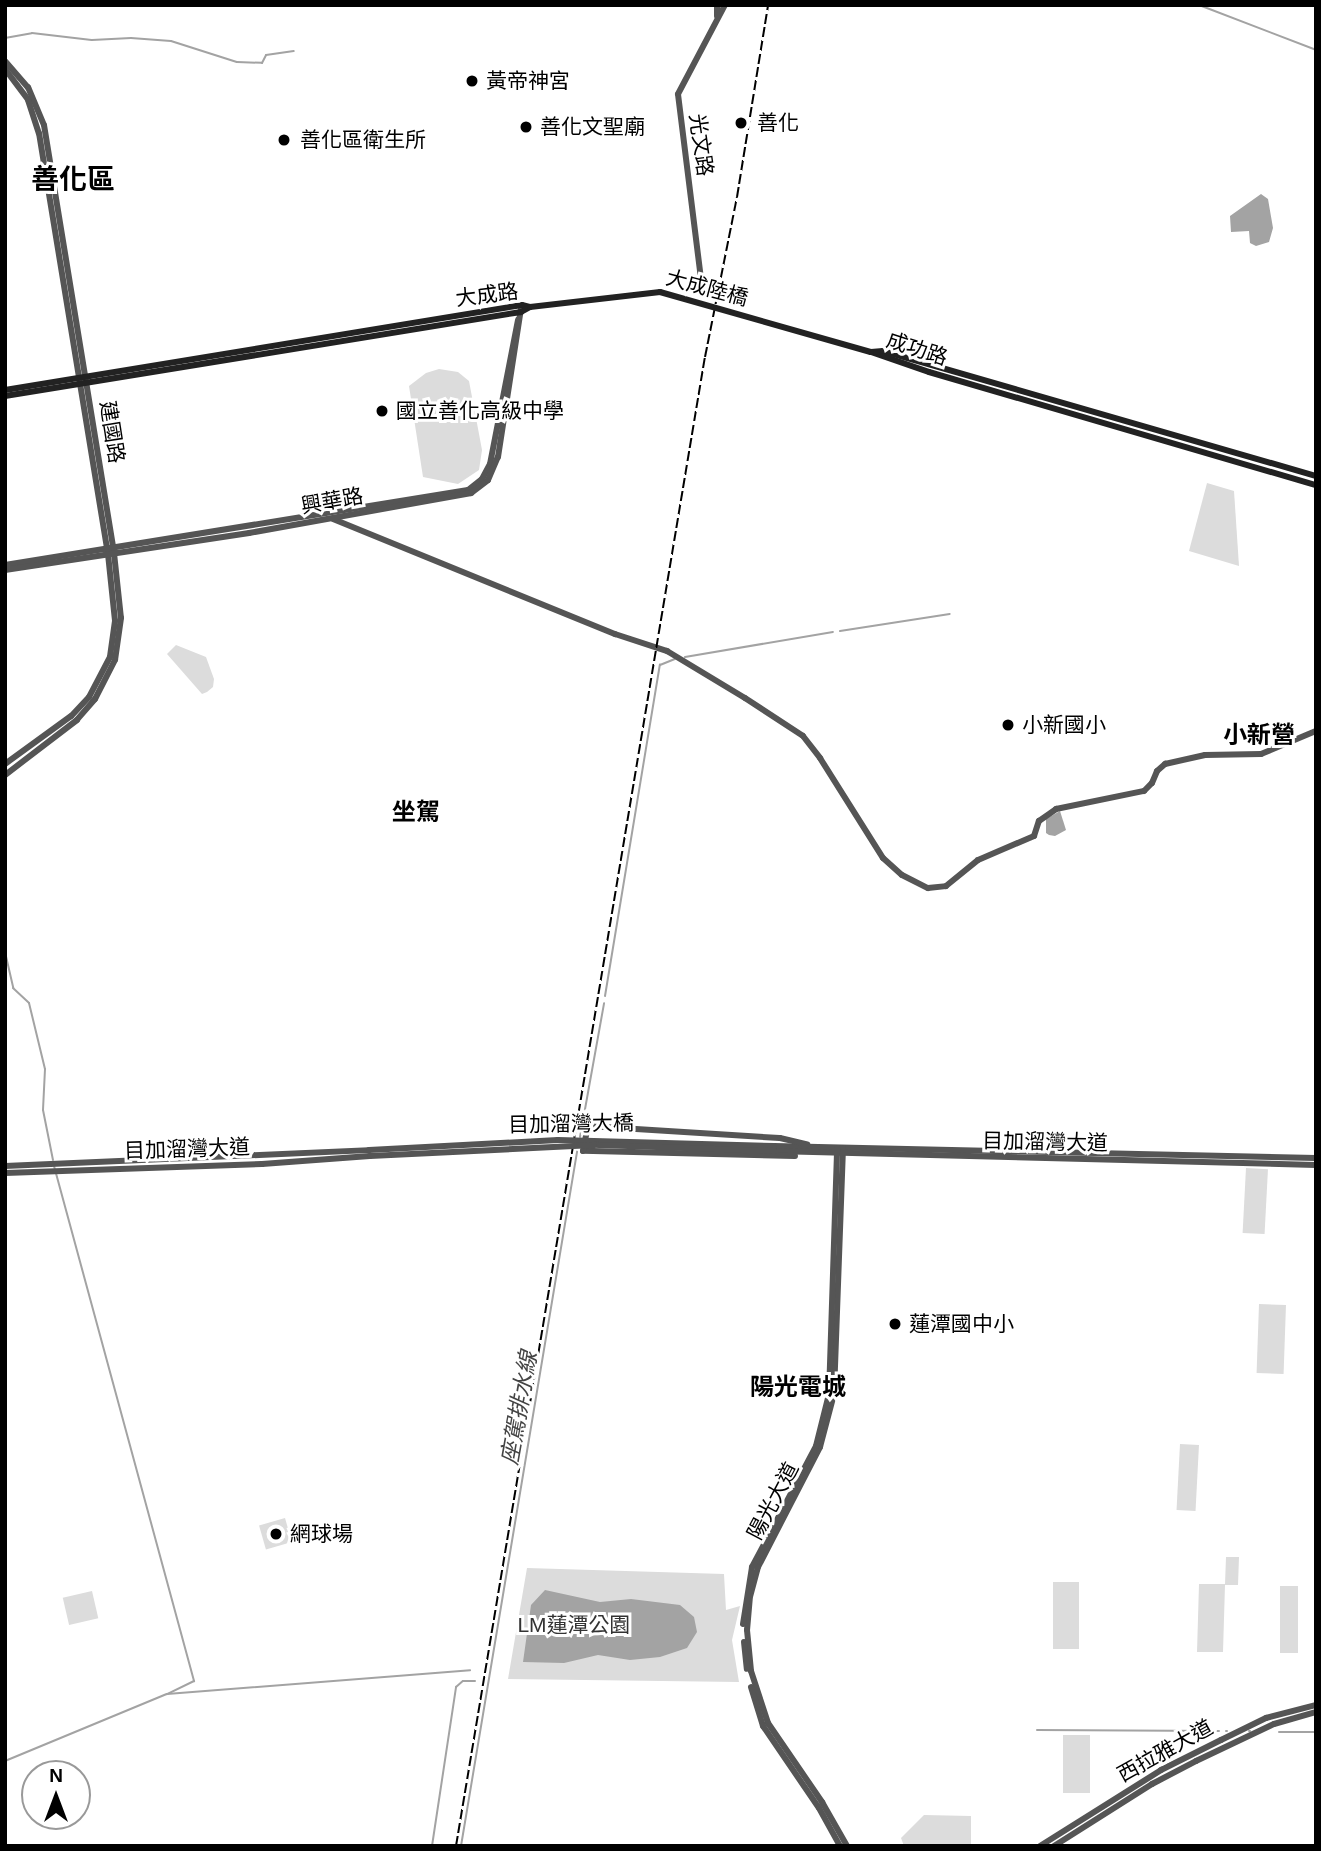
<!DOCTYPE html>
<meta charset="utf-8">
<style>
body{margin:0}
#map{position:relative;width:1321px;height:1851px;overflow:hidden;background:#fff;font-family:Arial,"Noto Sans TC",sans-serif}
div>[style]{position:absolute}
.green>*{inset:0;background:#dcdcdc;transform-origin:0 0}
.water>*{inset:0;background:#a3a3a3}
.stream>*{height:2px;margin:-1px;padding:0 1px;transform-origin:1px;border-radius:1px;background:#a3a3a3}
.tertiary>*{height:6px;margin:-3px;padding:0 3px;transform-origin:3px;border-radius:3px;background:#555}
.secondary>*{height:6px;margin:-3px;padding:0 3px;transform-origin:3px;border-radius:3px;background:#222}
.rail>*{height:2px;margin-top:-1px;transform-origin:0;background:repeating-linear-gradient(90deg,#000 0 10px,transparent 0 13.5px)}
.tertiary-bridge>*{height:6px;margin:-3px;padding:0 3px;transform-origin:3px;border-radius:3px;background:#555}
.secondary-bridge>*{height:6px;margin:-3px;padding:0 3px;transform-origin:3px;border-radius:3px;background:#222}
.dots>*{width:19px;height:19px;translate:-50% -50%;box-sizing:border-box;border:4px solid #fff;border-radius:50%}
span{translate:-50% -50%;white-space:nowrap;text-align:center;line-height:1.15;-webkit-text-stroke:6px #fff;paint-order:stroke}
.poi-label{font-size:21px;color:#000}
.left{translate:0 -50%;text-align:left}
.street-label{font-size:21px;color:#000}
.park-label{font-size:21px;color:#333}
.water-label{font-size:23px;color:#444;font-style:italic}
.quarter-label{font-size:24px;color:#000;font-weight:700}
.district-label{font-size:28px;color:#000;font-weight:700}
.frame{position:absolute;inset:0;border:7px solid #000;pointer-events:none}
.north{position:absolute;left:21px;top:1760px;width:70px;height:70px;box-sizing:border-box;background:#fff;border:2px solid #999;border-radius:50%;rotate:0deg;font-size:19px;font-weight:700;line-height:28px;text-align:center;color:#000}
.north::after{content:'';display:block;margin:auto;width:24px;height:32px;background:#000;clip-path:polygon(50% 0,100% 100%,50% 72%,0 100%)}
</style>
<div id="map">
<div class="green">
<i style="clip-path:polygon(439px 369px,458px 372px,469px 381px,482px 450px,479px 470px,458px 484px,423px 477px,409px 386px,426px 373px)"></i>
<i style="clip-path:polygon(1207px 483px,1234px 491px,1239px 566px,1189px 551px)"></i>
<i style="clip-path:polygon(176px 645px,206px 657px,214px 679px,213px 687px,207px 692px,202px 694px,167px 654px)"></i>
<i style="left:1246px;top:1168px;width:22px;height:65px;rotate:3deg"></i>
<i style="left:1259px;top:1304px;width:27px;height:69px;rotate:2deg"></i>
<i style="left:1180px;top:1444px;width:19px;height:66px;rotate:3deg"></i>
<i style="left:285px;top:1518px;width:25px;height:27px;rotate:74deg"></i>
<i style="clip-path:polygon(1226px 1557px,1239px 1557px,1238px 1585px,1225px 1585px,1223px 1652px,1197px 1652px,1199px 1584px,1225px 1584px)"></i>
<i style="clip-path:polygon(527px 1568px,724px 1574px,726px 1610px,740px 1606px,732px 1640px,739px 1682px,508px 1679px)"></i>
<i style="left:1053px;top:1582px;width:26px;height:67px"></i>
<i style="left:1280px;top:1586px;width:18px;height:67px"></i>
<i style="left:92px;top:1591px;width:28px;height:30px;rotate:77deg"></i>
<i style="left:1063px;top:1735px;width:27px;height:58px"></i>
<i style="clip-path:polygon(924px 1815px,971px 1816px,971px 1846px,904px 1846px,901px 1838px)"></i>
</div>
<div class="water">
<i style="clip-path:polygon(1261px 194px,1268px 199px,1273px 228px,1269px 242px,1256px 246px,1250px 243px,1249px 231px,1231px 232px,1230px 216px)"></i>
<i style="clip-path:polygon(1060px 811px,1066px 830px,1055px 836px,1049px 835px,1046px 833px,1046px 819px)"></i>
<i style="clip-path:polygon(545px 1590px,600px 1602px,631px 1599px,680px 1605px,694px 1617px,697px 1632px,687px 1648px,660px 1657px,630px 1660px,598px 1655px,564px 1663px,523px 1662px,531px 1605px)"></i>
</div>
<div class="stream">
<i style="left:1199px;top:5px;width:125px;rotate:21deg"></i>
<i style="left:5px;top:38px;width:27px;rotate:-10deg"></i>
<i style="left:32px;top:33px;width:60px;rotate:6.7deg"></i>
<i style="left:92px;top:40px;width:39px;rotate:-3deg"></i>
<i style="left:131px;top:38px;width:40px;rotate:4.3deg"></i>
<i style="left:171px;top:41px;width:69px;rotate:17.7deg"></i>
<i style="left:237px;top:62px;width:25px;rotate:2deg"></i>
<i style="left:262px;top:63px;width:9px;rotate:-63deg"></i>
<i style="left:266px;top:55px;width:28px;rotate:-8deg"></i>
<i style="left:840px;top:631px;width:111px;rotate:-8.8deg"></i>
<i style="left:685px;top:657px;width:150px;rotate:-9.6deg"></i>
<i style="left:5px;top:952px;width:37px;rotate:77deg"></i>
<i style="left:13px;top:988px;width:22px;rotate:43deg"></i>
<i style="left:29px;top:1003px;width:68px;rotate:76.4deg"></i>
<i style="left:45px;top:1069px;width:41px;rotate:92.8deg"></i>
<i style="left:43px;top:1110px;width:51px;rotate:78.7deg"></i>
<i style="left:605px;top:996px;width:336px;rotate:-80.6deg"></i>
<i style="left:660px;top:665px;width:16px;rotate:-22deg"></i>
<i style="left:580px;top:1137px;width:136px;rotate:-79.8deg"></i>
<i style="left:54px;top:1166px;width:534px;rotate:74.79deg"></i>
<i style="left:194px;top:1681px;width:30px;rotate:154deg"></i>
<i style="left:1037px;top:1730px;width:182px;rotate:0.3deg"></i>
<i style="left:1226px;top:1731px;width:1px"></i>
<i style="left:1249px;top:1731px;width:1px"></i>
<i style="left:1279px;top:1732px;width:37px"></i>
<i style="left:5px;top:1761px;width:175px;rotate:-22.5deg"></i>
<i style="left:167px;top:1694px;width:304px;rotate:-4.5deg"></i>
<i style="left:432px;top:1846px;width:161px;rotate:-81.4deg"></i>
<i style="left:456px;top:1687px;width:9px;rotate:-41deg"></i>
<i style="left:463px;top:1681px;width:12px"></i>
<i style="left:461px;top:1846px;width:704px;rotate:-80.51deg"></i>
</div>
<div class="tertiary">
<i style="left:717px;top:5px;width:11px;rotate:90deg"></i>
<i style="left:5px;top:61px;width:35px;rotate:49deg"></i>
<i style="left:28px;top:87px;width:41px;rotate:67.2deg"></i>
<i style="left:44px;top:125px;width:434px;rotate:80.7deg"></i>
<i style="left:114px;top:553px;width:65px;rotate:83.9deg"></i>
<i style="left:121px;top:618px;width:42px;rotate:98.1deg"></i>
<i style="left:115px;top:660px;width:44px;rotate:117.1deg"></i>
<i style="left:95px;top:699px;width:28px;rotate:131deg"></i>
<i style="left:77px;top:720px;width:91px;rotate:142.6deg"></i>
<i style="left:5px;top:69px;width:39px;rotate:53deg"></i>
<i style="left:28px;top:100px;width:35px;rotate:72deg"></i>
<i style="left:39px;top:133px;width:427px;rotate:80.7deg"></i>
<i style="left:108px;top:554px;width:67px;rotate:84deg"></i>
<i style="left:115px;top:621px;width:36px;rotate:98deg"></i>
<i style="left:110px;top:657px;width:45px;rotate:117.7deg"></i>
<i style="left:89px;top:697px;width:26px;rotate:133deg"></i>
<i style="left:71px;top:716px;width:82px;rotate:144deg"></i>
<i style="left:702px;top:287px;width:194px;rotate:-97.1deg"></i>
<i style="left:678px;top:94px;width:101px;rotate:-62.2deg"></i>
<i style="left:333px;top:519px;width:305px;rotate:22.2deg"></i>
<i style="left:615px;top:634px;width:55px;rotate:18.1deg"></i>
<i style="left:667px;top:651px;width:91px;rotate:31.1deg"></i>
<i style="left:745px;top:698px;width:69px;rotate:33.2deg"></i>
<i style="left:803px;top:736px;width:28px;rotate:52deg"></i>
<i style="left:820px;top:758px;width:118px;rotate:57.8deg"></i>
<i style="left:883px;top:858px;width:25px;rotate:42deg"></i>
<i style="left:902px;top:875px;width:29px;rotate:27deg"></i>
<i style="left:928px;top:888px;width:18px;rotate:-6deg"></i>
<i style="left:946px;top:886px;width:41px;rotate:-39.1deg"></i>
<i style="left:978px;top:860px;width:61px;rotate:-23.2deg"></i>
<i style="left:1034px;top:836px;width:16px;rotate:-72deg"></i>
<i style="left:1039px;top:821px;width:21px;rotate:-35deg"></i>
<i style="left:1056px;top:809px;width:90px;rotate:-11.6deg"></i>
<i style="left:1144px;top:791px;width:11px;rotate:-45deg"></i>
<i style="left:1152px;top:783px;width:13px;rotate:-67deg"></i>
<i style="left:1157px;top:771px;width:11px;rotate:-41deg"></i>
<i style="left:1165px;top:764px;width:41px;rotate:-12.7deg"></i>
<i style="left:1205px;top:755px;width:56px;rotate:-1deg"></i>
<i style="left:1261px;top:754px;width:60px;rotate:-22.7deg"></i>
<i style="left:5px;top:565px;width:469px;rotate:-9.2deg"></i>
<i style="left:468px;top:490px;width:18px;rotate:-38deg"></i>
<i style="left:482px;top:479px;width:17px;rotate:-62deg"></i>
<i style="left:490px;top:464px;width:147px;rotate:-79deg"></i>
<i style="left:5px;top:570px;width:247px;rotate:-8.6deg"></i>
<i style="left:249px;top:533px;width:226px;rotate:-10.2deg"></i>
<i style="left:471px;top:493px;width:21px;rotate:-37deg"></i>
<i style="left:488px;top:480px;width:25px;rotate:-67deg"></i>
<i style="left:498px;top:457px;width:151px;rotate:-81.2deg"></i>
<i style="left:774px;top:1146px;width:542px;rotate:1.27deg"></i>
<i style="left:843px;top:1148px;width:246px;rotate:92.1deg"></i>
<i style="left:834px;top:1394px;width:55px;rotate:104.8deg"></i>
<i style="left:820px;top:1447px;width:135px;rotate:117.3deg"></i>
<i style="left:758px;top:1567px;width:30px;rotate:105deg"></i>
<i style="left:750px;top:1596px;width:34px;rotate:95deg"></i>
<i style="left:747px;top:1630px;width:41px;rotate:84.4deg"></i>
<i style="left:751px;top:1671px;width:55px;rotate:71.9deg"></i>
<i style="left:768px;top:1723px;width:96px;rotate:55.6deg"></i>
<i style="left:822px;top:1802px;width:51px;rotate:60.4deg"></i>
<i style="left:774px;top:1151px;width:542px;rotate:1.48deg"></i>
<i style="left:795px;top:1156px;width:212px;rotate:-178.6deg"></i>
<i style="left:583px;top:1151px;width:25px;rotate:-79deg"></i>
<i style="left:588px;top:1126px;width:192px;rotate:3.6deg"></i>
<i style="left:780px;top:1138px;width:28px;rotate:13deg"></i>
<i style="left:5px;top:1166px;width:364px;rotate:-2.5deg"></i>
<i style="left:5px;top:1173px;width:257px;rotate:-2deg"></i>
<i style="left:262px;top:1164px;width:108px;rotate:-4.2deg"></i>
<i style="left:743px;top:1624px;width:58px;rotate:-81deg"></i>
<i style="left:752px;top:1567px;width:137px;rotate:-62.1deg"></i>
<i style="left:816px;top:1446px;width:54px;rotate:-76deg"></i>
<i style="left:829px;top:1394px;width:246px;rotate:-88.1deg"></i>
<i style="left:744px;top:1642px;width:27px;rotate:84deg"></i>
<i style="left:751px;top:1687px;width:41px;rotate:72.9deg"></i>
<i style="left:763px;top:1726px;width:99px;rotate:55.7deg"></i>
<i style="left:819px;top:1808px;width:43px;rotate:61.1deg"></i>
<i style="left:1040px;top:1846px;width:143px;rotate:-32.1deg"></i>
<i style="left:1161px;top:1770px;width:67px;rotate:-26.6deg"></i>
<i style="left:1221px;top:1740px;width:50px;rotate:-26.1deg"></i>
<i style="left:1266px;top:1718px;width:52px;rotate:-14.6deg"></i>
<i style="left:1054px;top:1846px;width:116px;rotate:-32.3deg"></i>
<i style="left:1152px;top:1784px;width:50px;rotate:-27.6deg"></i>
<i style="left:1196px;top:1761px;width:86px;rotate:-25.4deg"></i>
<i style="left:1274px;top:1724px;width:44px;rotate:-15.9deg"></i>
</div>
<div class="secondary">
<i style="left:871px;top:352px;width:61px;rotate:19deg"></i>
<i style="left:929px;top:372px;width:403px;rotate:16.3deg"></i>
<i style="left:871px;top:352px;width:12px;rotate:-5deg"></i>
<i style="left:883px;top:351px;width:451px;rotate:16.1deg"></i>
<i style="left:5px;top:390px;width:524px;rotate:-9.34deg"></i>
<i style="left:522px;top:305px;width:8px;rotate:14deg"></i>
<i style="left:5px;top:396px;width:523px;rotate:-9.25deg"></i>
<i style="left:521px;top:312px;width:10px;rotate:-29deg"></i>
</div>
<div class="rail">
<i style="left:456px;top:1846px;width:1510px;rotate:-80.51deg"></i>
<i style="left:705px;top:357px;width:163px;rotate:-78.7deg"></i>
<i style="left:737px;top:197px;width:194px;rotate:-80.8deg"></i>
</div>
<div class="tertiary-bridge">
<i style="left:369px;top:1150px;width:189px;rotate:-3deg"></i>
<i style="left:558px;top:1140px;width:216px;rotate:1.6deg"></i>
<i style="left:370px;top:1156px;width:229px;rotate:-2.8deg"></i>
<i style="left:599px;top:1145px;width:175px;rotate:2deg"></i>
</div>
<div class="secondary-bridge">
<i style="left:530px;top:307px;width:131px;rotate:-6.6deg"></i>
<i style="left:660px;top:292px;width:219px;rotate:15.9deg"></i>
</div>
<div class="dots">
<i style="left:472px;top:81px;background:#000"></i>
<i style="left:741px;top:123px;background:#000"></i>
<i style="left:526px;top:127px;background:#000"></i>
<i style="left:284px;top:140px;background:#000"></i>
<i style="left:382px;top:411px;background:#000"></i>
<i style="left:1008px;top:725px;background:#000"></i>
<i style="left:895px;top:1324px;background:#000"></i>
<i style="left:276px;top:1534px;background:#000"></i>
</div>
<div class="poi-label">
<span class="left" style="left:486px;top:81px">黃帝神宮</span>
<span class="left" style="left:757px;top:123px">善化</span>
<span class="left" style="left:540px;top:127px">善化文聖廟</span>
<span class="left" style="left:300px;top:140px">善化區衛生所</span>
<span class="left" style="left:396px;top:411px">國立善化高級中學</span>
<span class="left" style="left:1022px;top:725px">小新國小</span>
<span class="left" style="left:909px;top:1324px">蓮潭國中小</span>
<span class="left" style="left:290px;top:1534px">網球場</span>
</div>
<div class="street-label">
<span style="left:701px;top:145px;rotate:82deg">光文路</span>
<span style="left:707px;top:288px;rotate:15deg">大成陸橋</span>
<span style="left:487px;top:295px;rotate:-7deg">大成路</span>
<span style="left:917px;top:349px;rotate:18deg">成功路</span>
<span style="left:112px;top:432px;rotate:81deg">建國路</span>
<span style="left:332px;top:501px;rotate:-10deg">興華路</span>
<span style="left:571px;top:1124px;rotate:-1deg">目加溜灣大橋</span>
<span style="left:1045px;top:1142px;rotate:1deg">目加溜灣大道</span>
<span style="left:187px;top:1149px;rotate:-2deg">目加溜灣大道</span>
<span style="left:773px;top:1501px;rotate:-62deg">陽光大道</span>
<span style="left:1165px;top:1751px;rotate:-29deg">西拉雅大道</span>
</div>
<div class="park-label">
<span style="left:574px;top:1625px">LM蓮潭公園</span>
</div>
<div class="water-label">
<span style="left:519px;top:1408px;rotate:-80deg">座駕排水線</span>
</div>
<div class="quarter-label">
<span style="left:1259px;top:735px">小新營</span>
<span style="left:416px;top:812px">坐駕</span>
<span style="left:798px;top:1387px">陽光電城</span>
</div>
<div class="district-label">
<span style="left:73px;top:180px">善化區</span>
</div>
<div class="frame"></div>
<div class="north">N</div>
</div>
